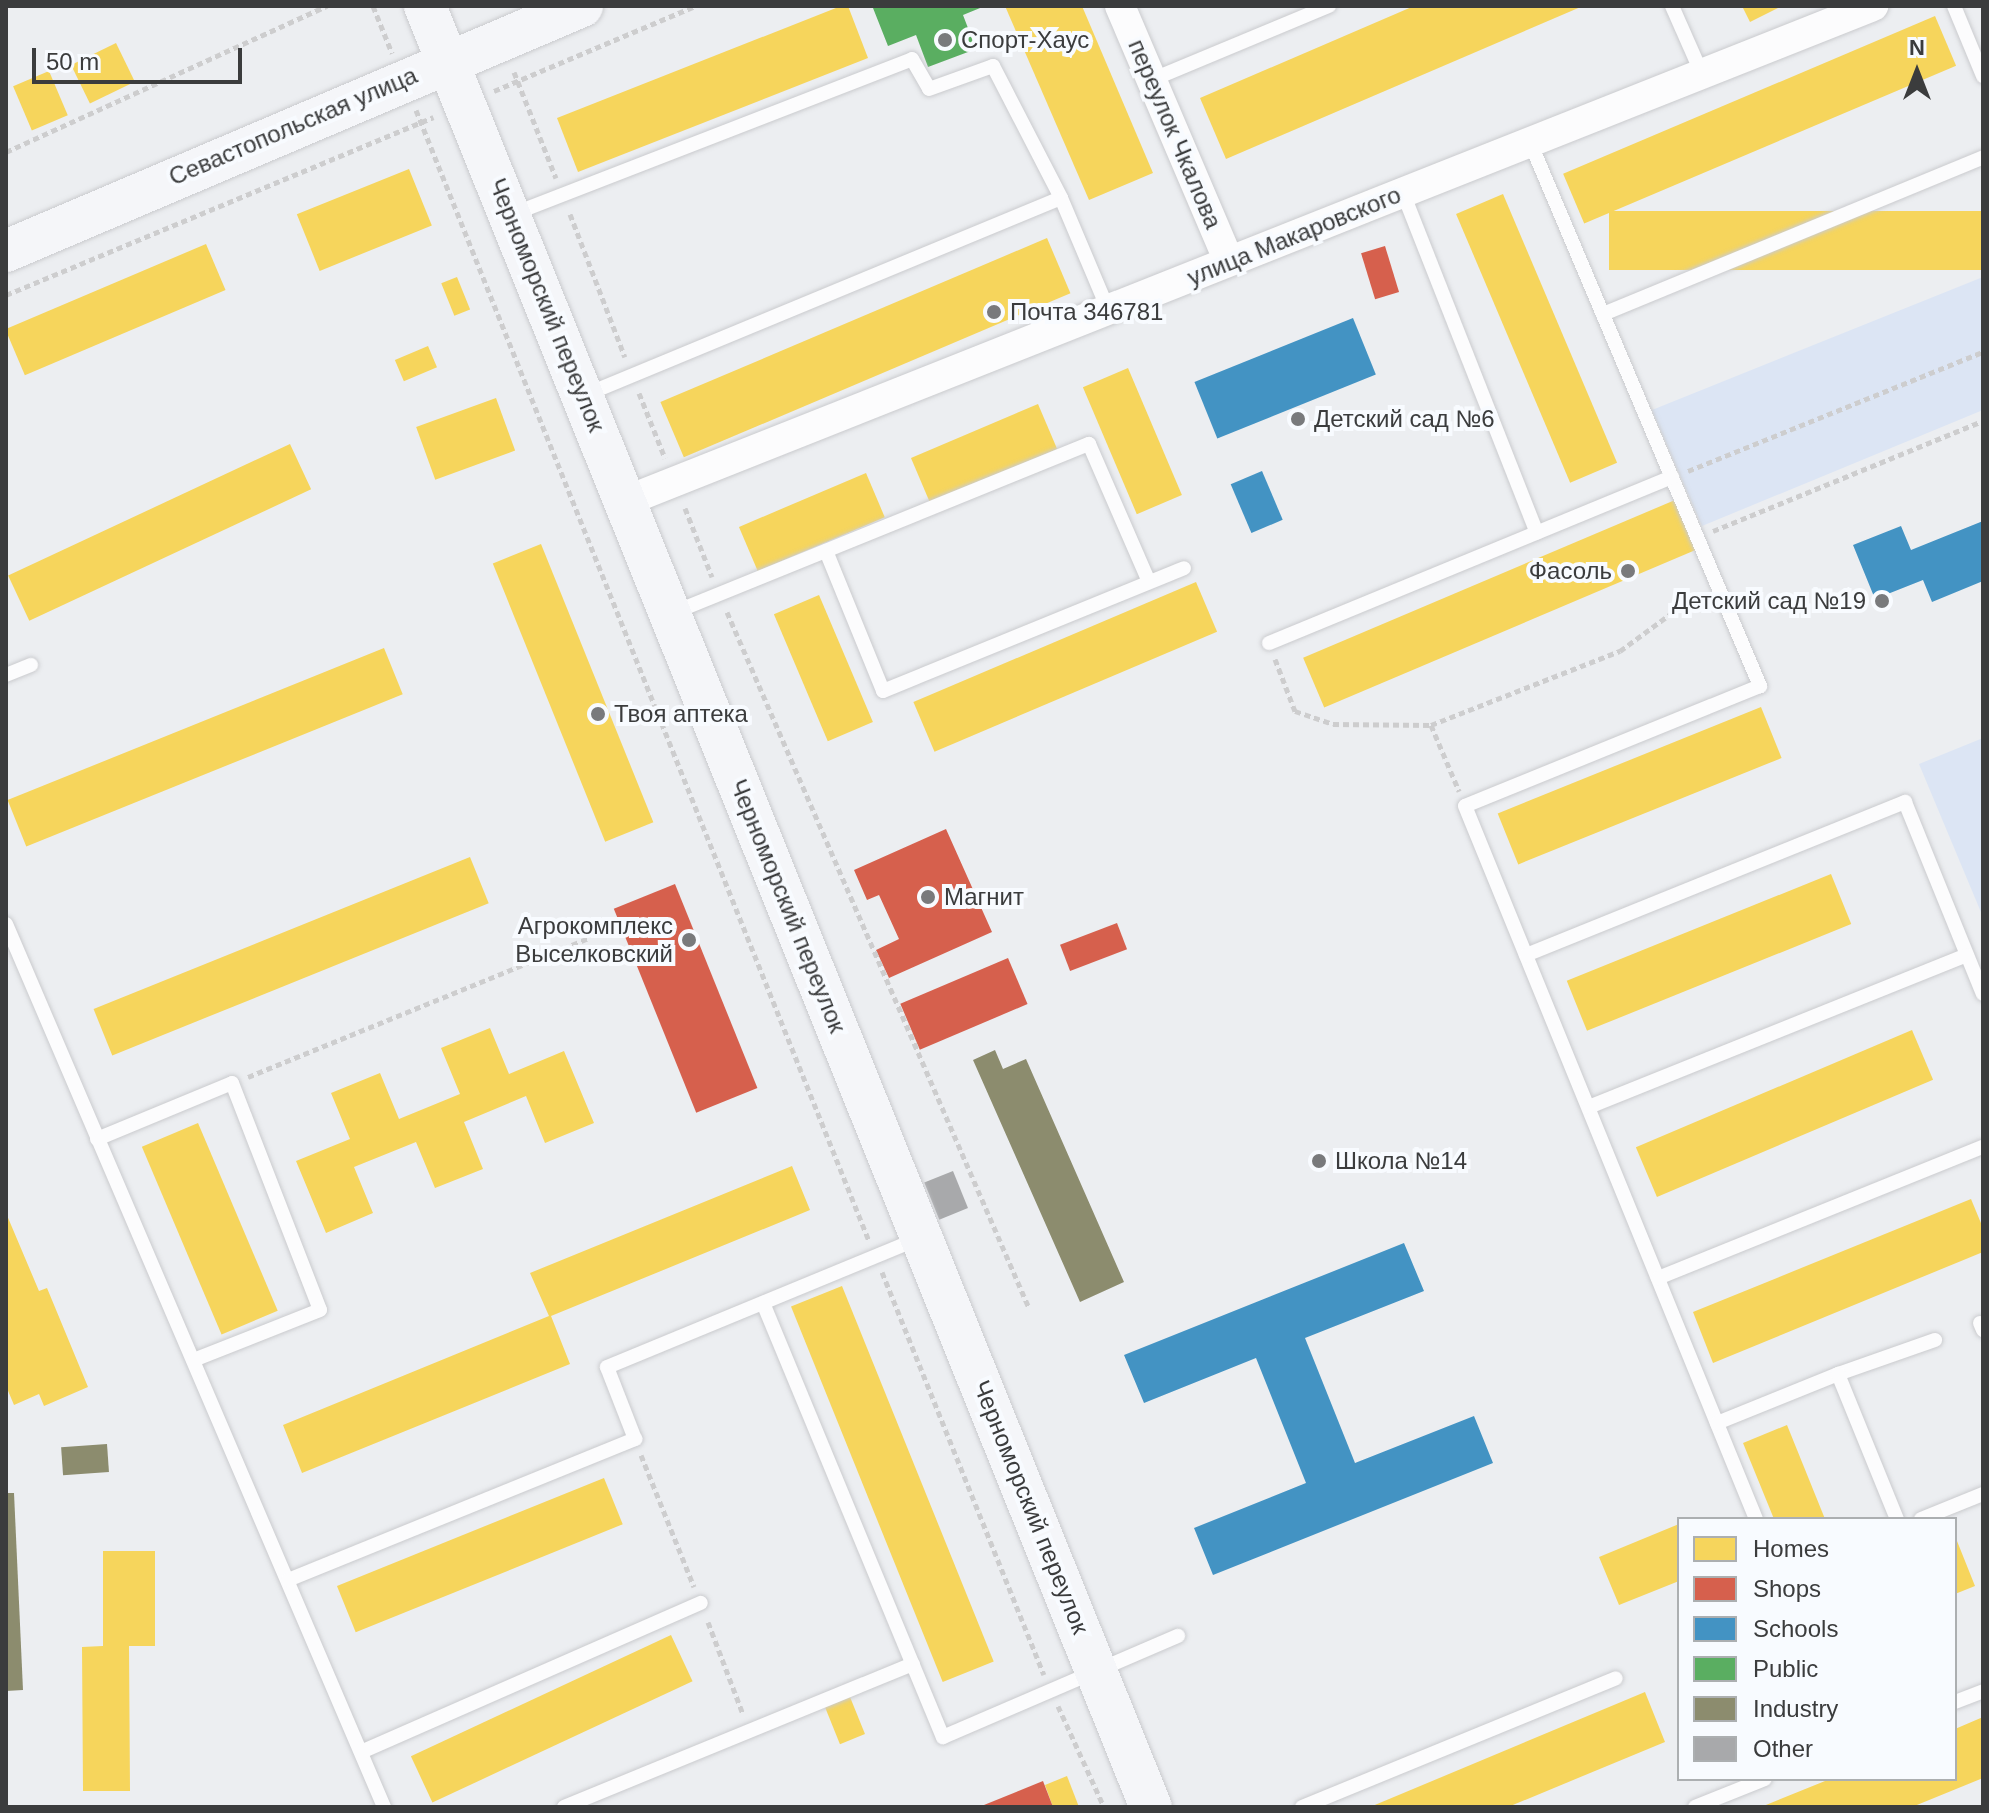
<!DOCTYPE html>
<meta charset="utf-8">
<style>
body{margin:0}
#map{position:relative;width:1989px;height:1813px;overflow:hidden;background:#eceef1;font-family:Helvetica,sans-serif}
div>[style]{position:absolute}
.green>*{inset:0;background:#dce5f4}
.homes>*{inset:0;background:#f6d55c;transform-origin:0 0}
.shops>*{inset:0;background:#d6604d;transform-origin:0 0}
.schools>*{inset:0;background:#4393c3;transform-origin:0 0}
.public>*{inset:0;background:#5aae61}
.industry>*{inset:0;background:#8c8c6e;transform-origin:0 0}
.building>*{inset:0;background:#a8a9ab;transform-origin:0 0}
.path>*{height:5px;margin-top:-2.5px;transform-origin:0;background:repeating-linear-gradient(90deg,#cdcdce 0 6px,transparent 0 10px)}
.roads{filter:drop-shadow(0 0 2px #cacbce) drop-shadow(0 0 2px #cacbce)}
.lane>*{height:14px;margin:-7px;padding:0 7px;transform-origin:7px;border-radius:7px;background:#fcfcfd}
.street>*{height:30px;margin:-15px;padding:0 15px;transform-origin:15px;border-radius:15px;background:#fcfcfd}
.secondary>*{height:42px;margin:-21px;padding:0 21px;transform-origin:21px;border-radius:21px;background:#f5f6f9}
.dots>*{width:22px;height:22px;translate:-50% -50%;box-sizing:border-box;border:4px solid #f8fbff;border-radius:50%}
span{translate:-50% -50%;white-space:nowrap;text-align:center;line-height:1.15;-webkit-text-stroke:8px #f8fbff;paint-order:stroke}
.poi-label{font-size:24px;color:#3b3c3d}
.left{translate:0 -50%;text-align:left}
.right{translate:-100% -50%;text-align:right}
.street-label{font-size:24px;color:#3b3c3d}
.frame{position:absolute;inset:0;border:8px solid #3b3c3d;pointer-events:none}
.legend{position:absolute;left:1677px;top:1517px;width:280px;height:264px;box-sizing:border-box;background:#f8fbff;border:2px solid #acafb1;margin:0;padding:10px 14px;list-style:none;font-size:24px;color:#3b3c3d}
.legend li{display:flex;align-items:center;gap:16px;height:40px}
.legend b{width:40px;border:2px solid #acafb1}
.north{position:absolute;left:1877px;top:32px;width:80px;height:80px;-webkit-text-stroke:6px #f8fbff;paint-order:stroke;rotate:0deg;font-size:22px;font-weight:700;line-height:32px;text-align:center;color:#3b3c3d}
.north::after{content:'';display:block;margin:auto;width:28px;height:36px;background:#3b3c3d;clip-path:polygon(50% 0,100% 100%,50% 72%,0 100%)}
.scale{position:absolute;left:32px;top:48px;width:210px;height:36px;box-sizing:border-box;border:4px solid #3b3c3d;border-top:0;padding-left:10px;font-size:24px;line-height:28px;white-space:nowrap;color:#3b3c3d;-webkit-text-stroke:6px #f8fbff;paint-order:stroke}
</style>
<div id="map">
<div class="green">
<i style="clip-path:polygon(1983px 277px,1983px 410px,1702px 526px,1652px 410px)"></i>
<i style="clip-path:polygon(1983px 738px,1983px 917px,1919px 764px)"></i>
</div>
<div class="homes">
<i style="clip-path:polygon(841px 6px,848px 6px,868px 58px,578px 172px,557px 118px)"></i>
<i style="clip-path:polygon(1005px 6px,1082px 6px,1153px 173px,1089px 200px)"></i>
<i style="clip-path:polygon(1414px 6px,1583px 6px,1226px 159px,1200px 98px)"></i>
<i style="clip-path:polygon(1742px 6px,1782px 6px,1750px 22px)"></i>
<i style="left:1935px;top:16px;width:54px;height:404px;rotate:67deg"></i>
<i style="left:116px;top:43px;width:43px;height:50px;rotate:64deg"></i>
<i style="left:49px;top:71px;width:48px;height:39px;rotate:67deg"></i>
<i style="left:409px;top:169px;width:61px;height:121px;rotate:68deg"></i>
<i style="left:1503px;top:194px;width:292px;height:51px;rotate:67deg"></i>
<i style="left:1983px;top:211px;width:59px;height:374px;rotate:90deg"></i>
<i style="left:1047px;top:238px;width:60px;height:420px;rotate:67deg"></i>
<i style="left:206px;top:244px;width:50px;height:218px;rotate:67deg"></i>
<i style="left:457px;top:277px;width:35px;height:17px;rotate:68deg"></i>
<i style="left:428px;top:346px;width:23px;height:36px;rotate:67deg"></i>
<i style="left:1128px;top:368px;width:138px;height:49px;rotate:67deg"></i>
<i style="left:496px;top:398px;width:56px;height:85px;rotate:70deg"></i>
<i style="left:1038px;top:404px;width:49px;height:138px;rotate:67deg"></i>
<i style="left:290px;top:444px;width:50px;height:311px;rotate:65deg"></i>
<i style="left:866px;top:473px;width:48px;height:138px;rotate:67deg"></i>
<i style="left:1675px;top:500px;width:54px;height:404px;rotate:67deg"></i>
<i style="left:541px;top:544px;width:300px;height:52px;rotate:68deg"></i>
<i style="left:1196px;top:582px;width:54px;height:307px;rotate:67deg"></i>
<i style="left:819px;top:595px;width:138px;height:49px;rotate:67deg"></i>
<i style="left:384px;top:648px;width:50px;height:406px;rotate:68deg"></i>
<i style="left:1761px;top:707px;width:55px;height:284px;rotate:68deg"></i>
<i style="left:470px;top:857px;width:50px;height:406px;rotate:68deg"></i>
<i style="left:1831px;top:874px;width:54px;height:285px;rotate:68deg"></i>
<i style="clip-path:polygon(490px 1028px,509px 1074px,564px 1051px,594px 1123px,545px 1143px,526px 1096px,464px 1122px,483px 1169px,435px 1188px,416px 1142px,354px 1167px,373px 1213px,326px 1233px,296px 1161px,350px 1139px,331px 1093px,380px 1073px,399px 1119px,460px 1094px,441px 1048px)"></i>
<i style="left:1912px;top:1030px;width:54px;height:300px;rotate:67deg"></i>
<i style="left:198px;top:1123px;width:204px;height:61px;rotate:67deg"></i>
<i style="clip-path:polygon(792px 1166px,810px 1210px,551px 1316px,570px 1364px,302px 1473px,283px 1425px,549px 1316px,530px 1273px)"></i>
<i style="clip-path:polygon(1971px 1199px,1983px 1228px,1983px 1252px,1713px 1363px,1693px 1312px)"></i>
<i style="clip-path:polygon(6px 1213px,39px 1291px,47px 1288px,88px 1387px,44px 1406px,39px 1394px,14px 1405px,6px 1386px)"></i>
<i style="left:842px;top:1286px;width:405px;height:55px;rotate:68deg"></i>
<i style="clip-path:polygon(1787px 1425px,1825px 1519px,1774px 1519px,1743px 1443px)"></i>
<i style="left:604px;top:1478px;width:50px;height:288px;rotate:68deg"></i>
<i style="clip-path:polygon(1679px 1524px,1679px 1581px,1619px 1605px,1599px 1557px)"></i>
<i style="clip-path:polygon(1955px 1536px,1975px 1586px,1955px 1594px)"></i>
<i style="clip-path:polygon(103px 1551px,155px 1551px,155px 1646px,129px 1646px,130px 1791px,83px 1791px,82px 1647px,103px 1646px)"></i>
<i style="left:671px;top:1635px;width:51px;height:287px;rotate:65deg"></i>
<i style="clip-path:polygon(1645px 1692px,1665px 1742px,1508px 1807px,1370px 1807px)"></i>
<i style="left:850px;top:1697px;width:40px;height:27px;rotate:68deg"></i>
<i style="clip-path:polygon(1983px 1717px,1983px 1778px,1912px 1807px,1761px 1807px,1830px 1779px,1955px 1779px,1955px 1729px)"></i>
<i style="clip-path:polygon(1067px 1776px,1079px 1807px,1053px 1807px,1045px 1785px)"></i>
</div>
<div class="shops">
<i style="left:1385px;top:246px;width:48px;height:25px;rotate:73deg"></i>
<i style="clip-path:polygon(946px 829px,992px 932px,889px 978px,876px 950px,899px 939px,879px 895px,867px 900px,854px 870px)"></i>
<i style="left:675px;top:884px;width:220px;height:66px;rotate:68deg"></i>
<i style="left:1117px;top:923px;width:28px;height:61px;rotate:69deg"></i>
<i style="left:1008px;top:958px;width:50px;height:117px;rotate:67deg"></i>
<i style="clip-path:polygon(1043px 1781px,1053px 1807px,979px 1807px)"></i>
</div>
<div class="schools">
<i style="left:1353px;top:318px;width:61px;height:171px;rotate:68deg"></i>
<i style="left:1262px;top:471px;width:53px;height:34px;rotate:67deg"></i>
<i style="clip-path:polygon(1983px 521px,1983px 581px,1932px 602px,1923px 580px,1875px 599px,1853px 545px,1901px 526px,1911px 550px)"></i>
<i style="clip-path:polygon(1404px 1243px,1424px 1291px,1305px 1338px,1355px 1463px,1474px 1416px,1493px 1463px,1213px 1575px,1194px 1528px,1306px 1483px,1256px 1358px,1144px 1403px,1124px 1355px)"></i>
</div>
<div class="public">
<i style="clip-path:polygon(985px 6px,963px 15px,976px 49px,928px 67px,916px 35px,888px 46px,873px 8px)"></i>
</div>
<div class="industry">
<i style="clip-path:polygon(995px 1050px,1003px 1069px,1026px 1059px,1124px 1282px,1080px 1302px,973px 1060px)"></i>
<i style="left:107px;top:1444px;width:28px;height:46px;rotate:86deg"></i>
<i style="clip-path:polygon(6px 1493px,14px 1493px,23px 1690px,6px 1691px)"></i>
</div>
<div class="building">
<i style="left:953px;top:1171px;width:40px;height:31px;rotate:68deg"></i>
</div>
<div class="path">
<i style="left:373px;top:6px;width:51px;rotate:68deg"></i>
<i style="left:514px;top:72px;width:114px;rotate:68.4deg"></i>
<i style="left:494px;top:91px;width:218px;rotate:-22.9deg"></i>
<i style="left:416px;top:110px;width:1218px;rotate:68.17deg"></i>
<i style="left:6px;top:152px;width:353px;rotate:-24.5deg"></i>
<i style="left:570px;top:214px;width:153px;rotate:69deg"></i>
<i style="left:6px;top:295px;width:463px;rotate:-22.6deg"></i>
<i style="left:639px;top:393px;width:70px;rotate:68.2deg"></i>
<i style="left:1688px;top:471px;width:318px;rotate:-22deg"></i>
<i style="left:685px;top:508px;width:74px;rotate:68.6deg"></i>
<i style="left:1713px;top:531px;width:292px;rotate:-22.2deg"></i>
<i style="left:727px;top:612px;width:759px;rotate:66.54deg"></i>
<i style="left:1275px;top:659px;width:56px;rotate:69deg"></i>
<i style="left:1295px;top:711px;width:40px;rotate:18.9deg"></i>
<i style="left:1333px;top:724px;width:98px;rotate:0.6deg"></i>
<i style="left:1431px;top:725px;width:203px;rotate:-21.4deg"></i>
<i style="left:1620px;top:651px;width:98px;rotate:-36.3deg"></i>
<i style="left:1431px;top:725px;width:72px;rotate:67deg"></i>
<i style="left:248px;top:1077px;width:368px;rotate:-22.2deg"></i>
<i style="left:882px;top:1272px;width:434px;rotate:68.1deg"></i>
<i style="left:641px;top:1455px;width:142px;rotate:68.1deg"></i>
<i style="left:708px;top:1622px;width:98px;rotate:69.2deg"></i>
<i style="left:1058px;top:1706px;width:111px;rotate:65.5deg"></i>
</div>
<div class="roads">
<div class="lane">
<i style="left:1672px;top:6px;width:74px;rotate:66.2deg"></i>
<i style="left:1954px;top:6px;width:76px;rotate:67.5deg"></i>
<i style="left:1151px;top:80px;width:193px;rotate:-22.6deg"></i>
<i style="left:1530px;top:142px;width:591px;rotate:67.08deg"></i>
<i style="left:1760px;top:686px;width:318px;rotate:157.9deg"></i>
<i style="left:1465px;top:806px;width:770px;rotate:67.8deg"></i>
<i style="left:1403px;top:193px;width:365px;rotate:68.5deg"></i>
<i style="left:513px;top:214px;width:428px;rotate:-21.2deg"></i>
<i style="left:912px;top:59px;width:34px;rotate:60deg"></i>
<i style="left:929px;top:89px;width:68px;rotate:-19.8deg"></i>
<i style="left:993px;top:66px;width:148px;rotate:62.7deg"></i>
<i style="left:1061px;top:198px;width:121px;rotate:67.1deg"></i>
<i style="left:1603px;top:314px;width:411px;rotate:-22.4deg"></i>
<i style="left:585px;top:395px;width:515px;rotate:-22.48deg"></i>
<i style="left:826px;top:551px;width:151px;rotate:67.8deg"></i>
<i style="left:883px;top:691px;width:325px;rotate:-22.2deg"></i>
<i style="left:675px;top:612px;width:447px;rotate:-22.1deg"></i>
<i style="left:1089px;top:444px;width:150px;rotate:66.5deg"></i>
<i style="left:1269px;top:643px;width:436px;rotate:-22.4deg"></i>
<i style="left:6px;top:675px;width:27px;rotate:-22deg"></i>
<i style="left:6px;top:924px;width:961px;rotate:66.82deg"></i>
<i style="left:1526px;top:955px;width:409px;rotate:-22deg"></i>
<i style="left:1905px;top:802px;width:207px;rotate:67.9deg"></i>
<i style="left:1589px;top:1107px;width:407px;rotate:-21.9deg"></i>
<i style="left:97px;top:1139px;width:146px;rotate:-22.5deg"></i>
<i style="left:232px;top:1083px;width:243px;rotate:68.8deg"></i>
<i style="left:320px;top:1310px;width:136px;rotate:158.4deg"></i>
<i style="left:1658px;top:1278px;width:350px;rotate:-22deg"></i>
<i style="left:763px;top:1303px;width:470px;rotate:67.5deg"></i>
<i style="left:943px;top:1737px;width:256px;rotate:-23.3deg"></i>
<i style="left:1980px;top:1323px;width:8px;rotate:67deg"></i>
<i style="left:1838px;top:1374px;width:103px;rotate:-19.3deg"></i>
<i style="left:1717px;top:1423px;width:131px;rotate:-22deg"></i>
<i style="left:1838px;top:1374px;width:157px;rotate:67.9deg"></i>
<i style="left:1921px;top:1519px;width:67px;rotate:-22deg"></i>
<i style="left:288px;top:1580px;width:375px;rotate:-22.1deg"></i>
<i style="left:635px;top:1439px;width:77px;rotate:-111.3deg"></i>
<i style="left:607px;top:1367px;width:336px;rotate:-22.4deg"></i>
<i style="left:1955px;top:1702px;width:30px;rotate:-21deg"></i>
<i style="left:361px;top:1752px;width:371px;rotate:-23.7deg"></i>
<i style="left:564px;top:1807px;width:377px;rotate:-22.3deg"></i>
<i style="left:1302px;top:1807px;width:339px;rotate:-22.3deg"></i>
<i style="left:1695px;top:1807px;width:75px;rotate:-21.8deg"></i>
</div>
<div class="street">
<i style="left:1120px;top:6px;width:277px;rotate:66.9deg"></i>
<i style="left:626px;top:501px;width:1342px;rotate:-21.65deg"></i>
</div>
<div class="secondary">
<i style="left:425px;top:6px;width:1942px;rotate:68.05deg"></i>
<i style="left:6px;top:251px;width:626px;rotate:-23.04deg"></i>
</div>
</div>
<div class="dots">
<i style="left:945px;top:40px;background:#797a7c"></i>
<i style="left:994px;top:312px;background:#797a7c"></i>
<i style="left:1298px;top:419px;background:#797a7c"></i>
<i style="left:1628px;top:571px;background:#797a7c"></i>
<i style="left:1882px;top:601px;background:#797a7c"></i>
<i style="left:598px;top:714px;background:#797a7c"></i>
<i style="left:928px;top:897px;background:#797a7c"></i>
<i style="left:689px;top:940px;background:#797a7c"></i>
<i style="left:1319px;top:1161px;background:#797a7c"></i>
</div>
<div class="poi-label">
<span class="left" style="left:961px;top:40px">Спорт-Хаус</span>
<span class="left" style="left:1010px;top:312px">Почта 346781</span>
<span class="left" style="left:1314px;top:419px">Детский сад №6</span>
<span class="right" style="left:1612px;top:571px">Фасоль</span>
<span class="right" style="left:1866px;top:601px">Детский сад №19</span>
<span class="left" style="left:614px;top:714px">Твоя аптека</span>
<span class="left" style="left:944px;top:897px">Магнит</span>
<span class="right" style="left:673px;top:940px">Агрокомплекс<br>Выселковский</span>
<span class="left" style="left:1335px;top:1161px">Школа №14</span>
</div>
<div class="street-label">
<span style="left:293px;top:126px;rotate:-23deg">Севастопольская улица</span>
<span style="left:1175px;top:134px;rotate:67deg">переулок Чкалова</span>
<span style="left:1294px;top:236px;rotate:-22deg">улица Макаровского</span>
<span style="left:547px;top:305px;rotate:68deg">Черноморский переулок</span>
<span style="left:788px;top:906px;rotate:68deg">Черноморский переулок</span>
<span style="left:1031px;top:1507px;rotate:68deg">Черноморский переулок</span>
</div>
<div class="frame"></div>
<ul class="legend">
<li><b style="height:22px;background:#f6d55c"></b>Homes</li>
<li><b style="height:22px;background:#d6604d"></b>Shops</li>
<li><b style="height:22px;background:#4393c3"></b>Schools</li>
<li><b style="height:22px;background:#5aae61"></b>Public</li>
<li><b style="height:22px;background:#8c8c6e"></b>Industry</li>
<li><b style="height:22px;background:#a8a9ab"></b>Other</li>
</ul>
<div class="north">N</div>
<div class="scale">50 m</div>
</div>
